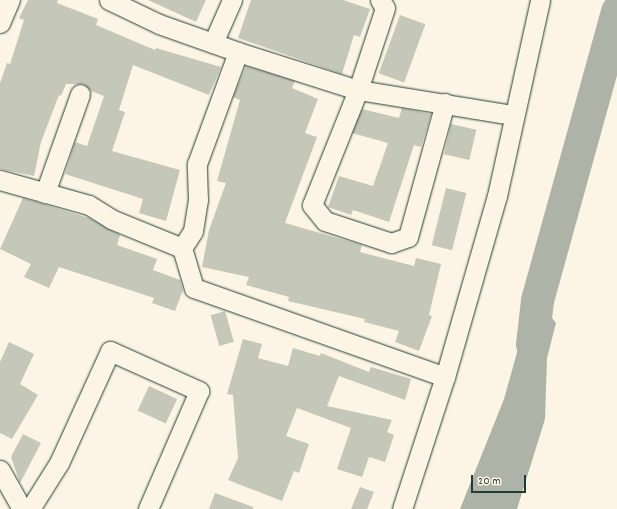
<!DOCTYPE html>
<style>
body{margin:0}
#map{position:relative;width:617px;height:509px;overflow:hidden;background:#fcf5e5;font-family:Dekko,sans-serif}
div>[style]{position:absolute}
.water>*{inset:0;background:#aeb3a7}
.river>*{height:33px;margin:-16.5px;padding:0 16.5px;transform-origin:16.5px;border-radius:16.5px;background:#aeb3a7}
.building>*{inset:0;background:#c5c7b9;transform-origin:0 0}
.roads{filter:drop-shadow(0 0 1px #1f3d34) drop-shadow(0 0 1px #1f3d34)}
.minor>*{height:19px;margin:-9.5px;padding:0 9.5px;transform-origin:9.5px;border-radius:9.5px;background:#fcf5e5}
span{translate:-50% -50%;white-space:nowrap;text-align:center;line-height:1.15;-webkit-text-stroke:3.5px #fcf5e5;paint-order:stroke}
.scale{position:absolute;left:471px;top:475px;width:55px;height:18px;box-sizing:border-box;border:2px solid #1f3d34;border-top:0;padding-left:5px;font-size:12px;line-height:14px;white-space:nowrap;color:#1f3d34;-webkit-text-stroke:3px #fcf5e5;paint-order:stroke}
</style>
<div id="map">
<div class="water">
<i style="clip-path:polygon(537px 300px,556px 323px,547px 358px,545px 419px,517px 509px,460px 509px,504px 399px,527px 317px)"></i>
</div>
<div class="river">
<i style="left:532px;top:344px;width:44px;rotate:-83.5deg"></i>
<i style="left:537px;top:300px;width:300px;rotate:-74.5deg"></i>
</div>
<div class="building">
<i style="clip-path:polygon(28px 0,58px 0,57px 3px,98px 19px,96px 25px,155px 50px,156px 48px,221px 67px,209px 95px,133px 65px,119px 110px,125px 112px,112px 151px,180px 170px,166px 221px,139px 213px,143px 199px,65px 174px,75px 142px,87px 146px,104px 96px,91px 91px,83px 84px,66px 84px,61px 96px,59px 95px,41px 142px,34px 176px,0 169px,0 83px,7px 63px,10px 64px,24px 20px,19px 18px)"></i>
<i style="clip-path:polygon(148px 0,206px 0,196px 22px)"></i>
<i style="clip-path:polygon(251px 0,343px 0,370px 9px,360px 37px,354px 35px,342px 74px,238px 38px)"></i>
<i style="left:400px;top:15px;width:27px;height:62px;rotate:20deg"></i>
<i style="clip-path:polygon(246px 66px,295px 81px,292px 88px,318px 99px,305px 133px,317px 137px,285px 223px,362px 245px,360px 252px,414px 266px,416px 258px,441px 264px,429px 315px,432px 316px,419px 351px,395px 342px,399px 331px,364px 322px,365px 319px,288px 301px,289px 297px,246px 285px,249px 277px,202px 267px,209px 230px,226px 183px,217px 181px,240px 100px,233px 97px)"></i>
<i style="clip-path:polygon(402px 108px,431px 114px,421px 147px,414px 145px,389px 222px,353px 210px,351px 215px,328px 207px,339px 176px,373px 186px,388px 143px,352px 133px,362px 109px,399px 118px)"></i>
<i style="left:451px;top:124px;width:26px;height:31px;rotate:13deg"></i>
<i style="left:446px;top:188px;width:21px;height:59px;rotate:14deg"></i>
<i style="clip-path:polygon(23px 198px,89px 218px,120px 235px,117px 245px,157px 259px,153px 270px,180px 280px,183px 290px,175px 311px,152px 303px,154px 298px,59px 267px,49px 288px,24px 277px,31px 264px,0 249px)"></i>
<i style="left:225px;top:311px;width:32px;height:15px;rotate:74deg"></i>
<i style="clip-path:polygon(243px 339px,262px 344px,258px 358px,288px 366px,293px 348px,320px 356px,321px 353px,369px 372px,371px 367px,411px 379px,405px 400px,339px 376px,327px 406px,392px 420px,387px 432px,394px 435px,385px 462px,369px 457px,362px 477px,337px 469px,351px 428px,297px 408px,286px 436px,309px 444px,299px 473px,294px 471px,282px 501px,228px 480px,238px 458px,233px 395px,227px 394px)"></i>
<i style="clip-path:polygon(9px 342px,34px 354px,20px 384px,38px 395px,12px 439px,0 433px,0 362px)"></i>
<i style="left:149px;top:386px;width:31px;height:27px;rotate:25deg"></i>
<i style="clip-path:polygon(23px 434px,41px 443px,20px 483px,11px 457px)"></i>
<i style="clip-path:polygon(360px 487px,374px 492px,367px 509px,351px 509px)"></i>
<i style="clip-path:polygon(215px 493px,253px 507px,253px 509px,209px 509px)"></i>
</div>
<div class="roads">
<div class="minor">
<i style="left:109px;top:0;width:55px;rotate:25.6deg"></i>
<i style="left:159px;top:24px;width:84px;rotate:19.5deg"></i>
<i style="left:380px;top:0;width:9px;rotate:58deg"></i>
<i style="left:385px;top:8px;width:86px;rotate:108.2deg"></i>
<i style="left:358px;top:90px;width:124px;rotate:111.8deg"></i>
<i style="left:312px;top:205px;width:21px;rotate:51deg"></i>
<i style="left:325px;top:221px;width:70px;rotate:18.4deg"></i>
<i style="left:391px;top:243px;width:18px;rotate:-19deg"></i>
<i style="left:408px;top:237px;width:139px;rotate:-74.6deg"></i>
<i style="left:0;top:23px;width:25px;rotate:-67deg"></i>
<i style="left:213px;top:43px;width:47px;rotate:-66.2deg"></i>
<i style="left:0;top:180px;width:92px;rotate:15.7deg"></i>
<i style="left:89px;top:205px;width:26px;rotate:32deg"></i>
<i style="left:111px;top:219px;width:77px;rotate:22.2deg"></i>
<i style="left:182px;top:248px;width:42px;rotate:73.3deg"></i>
<i style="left:194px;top:288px;width:266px;rotate:19.5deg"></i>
<i style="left:45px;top:193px;width:105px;rotate:-70.5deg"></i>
<i style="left:182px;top:248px;width:20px;rotate:-57deg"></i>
<i style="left:193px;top:231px;width:31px;rotate:-81deg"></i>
<i style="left:198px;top:200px;width:36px;rotate:-92deg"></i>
<i style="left:197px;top:164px;width:119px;rotate:-69.9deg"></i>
<i style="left:238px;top:52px;width:126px;rotate:17.6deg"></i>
<i style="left:358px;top:90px;width:157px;rotate:9.2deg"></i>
<i style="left:0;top:470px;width:45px;rotate:60.6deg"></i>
<i style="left:30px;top:509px;width:54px;rotate:-57.8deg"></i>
<i style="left:59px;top:463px;width:123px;rotate:-65.5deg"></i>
<i style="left:110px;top:351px;width:98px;rotate:24.2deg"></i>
<i style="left:199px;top:391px;width:129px;rotate:113.4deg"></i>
<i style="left:402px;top:509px;width:139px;rotate:-72deg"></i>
<i style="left:445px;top:377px;width:188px;rotate:-74deg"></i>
<i style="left:497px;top:196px;width:201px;rotate:-77.6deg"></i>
</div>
</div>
<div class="scale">20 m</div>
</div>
